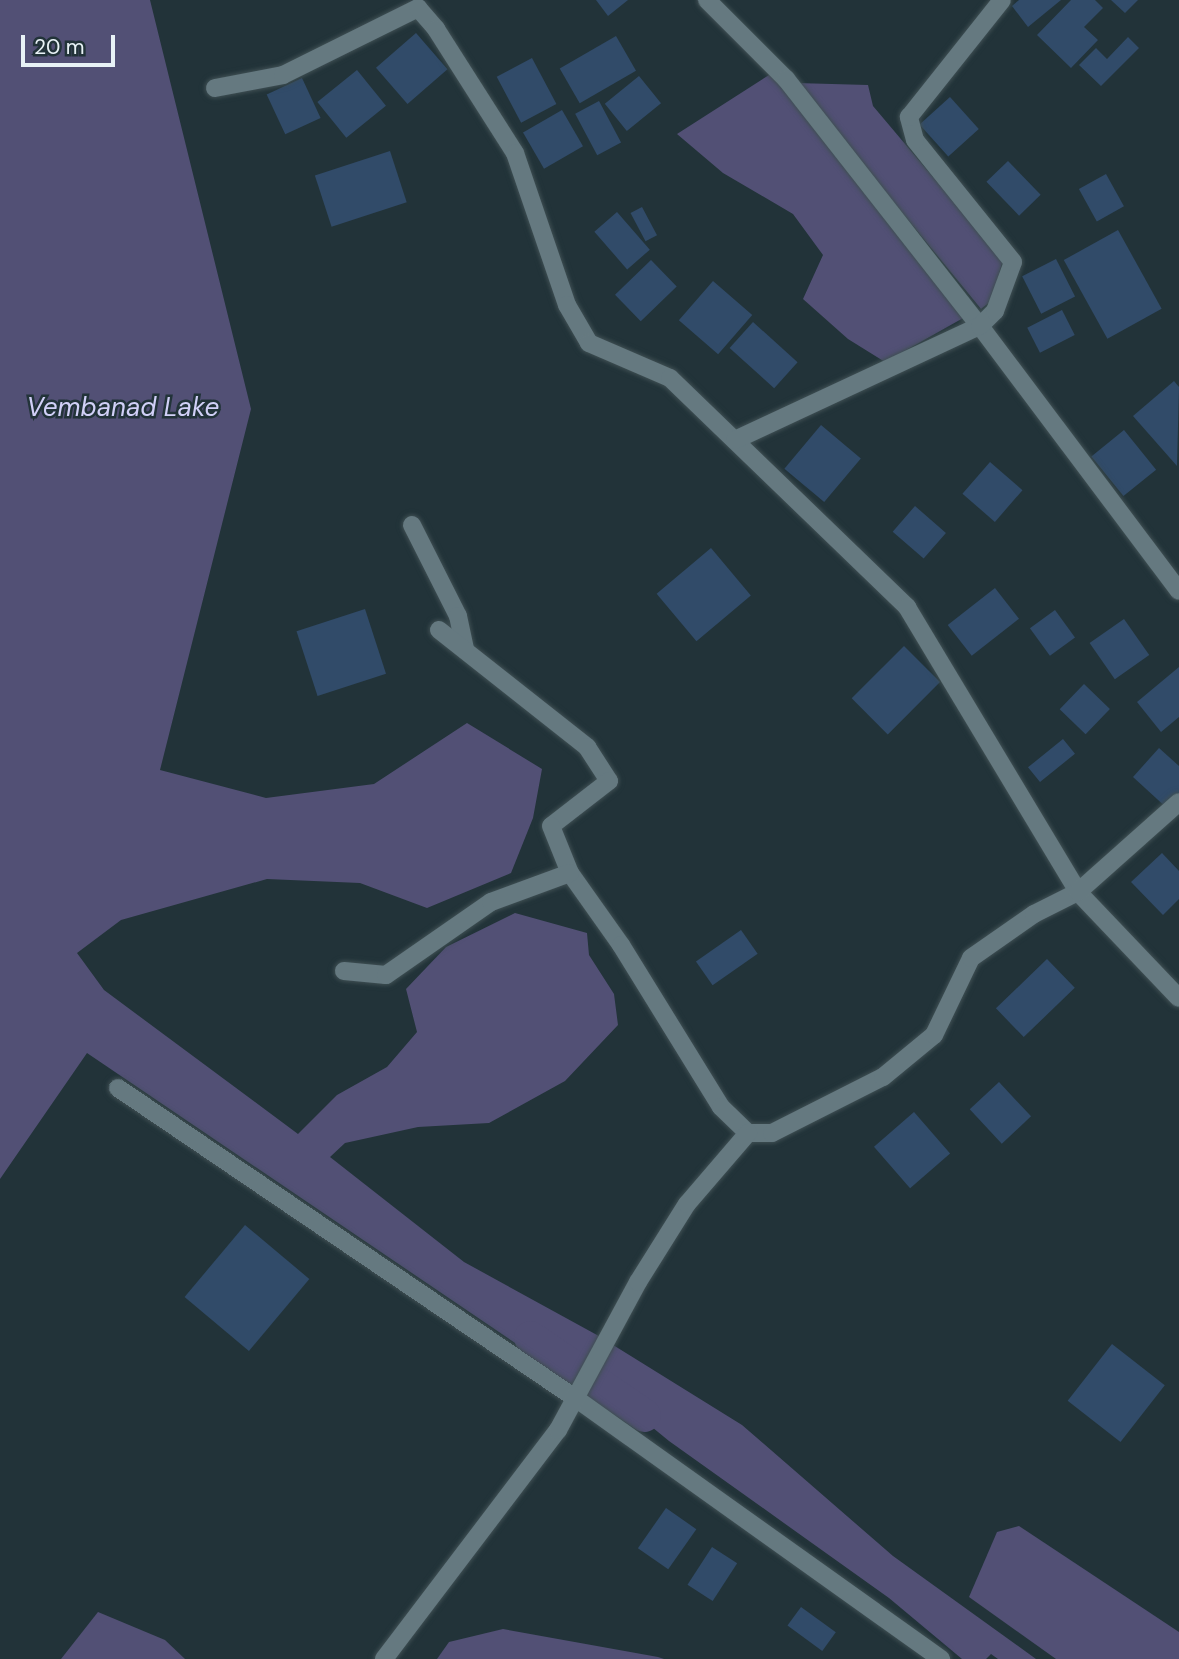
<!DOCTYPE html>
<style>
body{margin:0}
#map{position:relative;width:1179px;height:1659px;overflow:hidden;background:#223339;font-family:"DM Sans",sans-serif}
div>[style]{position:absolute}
.water>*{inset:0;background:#525075}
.canal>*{height:33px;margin:-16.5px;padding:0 16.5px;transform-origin:16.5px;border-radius:16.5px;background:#525075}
.building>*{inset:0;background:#314b69;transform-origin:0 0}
.roads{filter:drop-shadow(0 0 2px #3f4f53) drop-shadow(0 0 2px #3f4f53)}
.minor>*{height:18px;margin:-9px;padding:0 9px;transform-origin:9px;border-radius:9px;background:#657980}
span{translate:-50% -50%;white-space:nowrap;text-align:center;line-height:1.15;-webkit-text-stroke:5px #223339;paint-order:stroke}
.water-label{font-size:26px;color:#d1d0f7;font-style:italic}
.scale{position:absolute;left:21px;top:35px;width:94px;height:32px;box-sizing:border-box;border:4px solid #e8f2f6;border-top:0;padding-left:9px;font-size:21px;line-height:24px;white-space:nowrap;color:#e8f2f6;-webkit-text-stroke:5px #223339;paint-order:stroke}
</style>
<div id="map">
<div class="water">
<i style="clip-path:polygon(0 0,150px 0,251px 409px,160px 770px,266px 798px,374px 784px,467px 723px,542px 769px,533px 818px,511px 873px,427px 908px,360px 883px,267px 879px,121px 920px,77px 953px,104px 990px,298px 1134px,337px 1095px,387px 1067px,417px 1032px,406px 989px,446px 947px,515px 913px,587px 933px,589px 955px,614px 994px,618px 1025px,565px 1081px,489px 1123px,418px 1127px,345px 1143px,330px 1157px,464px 1262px,597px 1335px,742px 1425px,893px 1556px,1036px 1659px,998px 1659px,991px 1654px,986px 1659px,962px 1659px,889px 1598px,669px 1441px,569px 1359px,558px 1372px,87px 1053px,0 1179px)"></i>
<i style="clip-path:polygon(772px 73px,965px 317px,885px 362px,848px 339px,803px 299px,823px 255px,793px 214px,723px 173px,677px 134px)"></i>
<i style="clip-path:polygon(796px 83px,868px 85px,873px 106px,1003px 260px,991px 301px,981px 309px)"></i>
<i style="clip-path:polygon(1019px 1526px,1179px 1632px,1179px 1659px,1056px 1659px,969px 1597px,997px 1532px)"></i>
<i style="clip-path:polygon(98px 1612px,165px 1640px,185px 1659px,61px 1659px)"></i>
<i style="clip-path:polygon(503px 1629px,658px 1657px,664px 1659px,437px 1659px,449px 1642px)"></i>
</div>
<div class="canal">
<i style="left:530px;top:1337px;width:138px;rotate:34.4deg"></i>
</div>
<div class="building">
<i style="clip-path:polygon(596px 0,628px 0,608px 16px)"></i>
<i style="clip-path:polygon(1019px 0,1061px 0,1028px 27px,1012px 6px)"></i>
<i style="clip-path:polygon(1071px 0,1095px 0,1103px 8px,1084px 27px,1098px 40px,1071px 68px,1037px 35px)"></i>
<i style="clip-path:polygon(1111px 0,1138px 0,1125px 13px)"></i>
<i style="left:416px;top:33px;width:48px;height:53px;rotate:49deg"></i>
<i style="left:616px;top:36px;width:40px;height:65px;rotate:60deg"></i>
<i style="clip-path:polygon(1128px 37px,1139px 48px,1101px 86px,1079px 65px,1096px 48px,1107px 59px)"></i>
<i style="left:532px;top:58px;width:52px;height:40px;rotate:62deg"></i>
<i style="left:357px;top:70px;width:46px;height:51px;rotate:51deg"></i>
<i style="left:639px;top:76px;width:35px;height:44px;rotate:51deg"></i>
<i style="left:302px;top:78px;width:44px;height:39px;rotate:65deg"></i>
<i style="left:950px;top:97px;width:43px;height:41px;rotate:48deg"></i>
<i style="left:599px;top:101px;width:47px;height:27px;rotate:62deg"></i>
<i style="left:562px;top:110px;width:42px;height:45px;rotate:60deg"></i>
<i style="left:390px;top:151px;width:54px;height:79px;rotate:72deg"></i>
<i style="left:1008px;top:161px;width:47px;height:30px;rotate:46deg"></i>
<i style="left:1106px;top:174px;width:37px;height:31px;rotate:61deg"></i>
<i style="left:642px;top:207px;width:32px;height:13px;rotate:62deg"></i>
<i style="left:617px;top:212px;width:50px;height:30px;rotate:49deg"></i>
<i style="left:1118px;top:230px;width:90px;height:62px;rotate:61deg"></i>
<i style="left:1056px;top:259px;width:42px;height:38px;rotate:63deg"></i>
<i style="left:651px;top:260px;width:37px;height:50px;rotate:46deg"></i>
<i style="left:713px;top:281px;width:52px;height:52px;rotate:41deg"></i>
<i style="left:1062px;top:310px;width:28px;height:39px;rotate:63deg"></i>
<i style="left:753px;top:322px;width:60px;height:35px;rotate:42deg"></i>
<i style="clip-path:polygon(1174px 381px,1179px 387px,1177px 466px,1133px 416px)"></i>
<i style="left:821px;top:425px;width:52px;height:57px;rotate:40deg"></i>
<i style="left:1124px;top:430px;width:51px;height:42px;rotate:51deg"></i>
<i style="left:990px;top:462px;width:43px;height:42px;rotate:41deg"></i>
<i style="left:915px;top:506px;width:41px;height:34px;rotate:41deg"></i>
<i style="left:711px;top:548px;width:62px;height:71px;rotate:50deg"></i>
<i style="left:995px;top:588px;width:39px;height:60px;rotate:52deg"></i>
<i style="left:365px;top:609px;width:68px;height:72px;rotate:72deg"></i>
<i style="left:1055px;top:610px;width:34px;height:31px;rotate:54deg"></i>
<i style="left:1124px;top:619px;width:44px;height:42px;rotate:55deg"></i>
<i style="left:904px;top:646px;width:51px;height:74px;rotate:45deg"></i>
<i style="clip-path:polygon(1179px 667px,1179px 717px,1161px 732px,1137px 702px)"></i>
<i style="left:1084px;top:684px;width:36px;height:35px;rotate:44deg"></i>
<i style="left:1063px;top:739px;width:19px;height:45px;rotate:51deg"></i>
<i style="clip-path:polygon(1159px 748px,1179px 766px,1179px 799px,1169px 810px,1133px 777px)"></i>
<i style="clip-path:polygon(1162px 853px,1179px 871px,1179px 899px,1163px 915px,1131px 882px)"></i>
<i style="left:741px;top:930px;width:29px;height:55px;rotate:55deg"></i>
<i style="left:1047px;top:959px;width:40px;height:71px;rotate:46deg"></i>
<i style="left:999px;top:1082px;width:47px;height:40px;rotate:47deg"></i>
<i style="left:914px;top:1112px;width:55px;height:53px;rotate:49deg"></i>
<i style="left:245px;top:1225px;width:84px;height:94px;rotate:40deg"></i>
<i style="left:1112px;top:1344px;width:67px;height:72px;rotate:38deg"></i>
<i style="left:666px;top:1508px;width:37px;height:49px;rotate:35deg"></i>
<i style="left:712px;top:1547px;width:30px;height:45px;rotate:33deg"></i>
<i style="left:801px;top:1607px;width:43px;height:23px;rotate:36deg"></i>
</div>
<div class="roads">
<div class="minor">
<i style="left:707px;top:0;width:112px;rotate:45deg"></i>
<i style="left:786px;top:79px;width:314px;rotate:51.9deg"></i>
<i style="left:980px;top:326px;width:331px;rotate:53.1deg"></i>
<i style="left:215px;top:88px;width:69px;rotate:-10.8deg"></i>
<i style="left:283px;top:75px;width:151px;rotate:-26.4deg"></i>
<i style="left:418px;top:8px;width:28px;rotate:49deg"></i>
<i style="left:436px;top:29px;width:147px;rotate:57.5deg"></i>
<i style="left:515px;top:153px;width:161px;rotate:71.1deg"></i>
<i style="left:567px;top:305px;width:44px;rotate:59.9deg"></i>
<i style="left:589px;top:343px;width:88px;rotate:23.4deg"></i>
<i style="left:670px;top:378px;width:330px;rotate:44deg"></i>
<i style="left:907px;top:607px;width:332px;rotate:59deg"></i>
<i style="left:1078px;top:892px;width:146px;rotate:46.4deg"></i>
<i style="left:735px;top:440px;width:270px;rotate:-25deg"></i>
<i style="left:980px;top:326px;width:21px;rotate:-45deg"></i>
<i style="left:995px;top:311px;width:52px;rotate:-69.8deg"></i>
<i style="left:1013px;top:262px;width:156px;rotate:-128.8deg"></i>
<i style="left:915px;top:140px;width:24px;rotate:-105deg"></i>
<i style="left:909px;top:117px;width:149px;rotate:-51.5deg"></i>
<i style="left:412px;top:525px;width:102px;rotate:63.2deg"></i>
<i style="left:458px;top:616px;width:35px;rotate:78deg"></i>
<i style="left:439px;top:630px;width:189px;rotate:38.3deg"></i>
<i style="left:587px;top:747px;width:40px;rotate:57.1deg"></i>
<i style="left:609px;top:781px;width:73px;rotate:142.2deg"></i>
<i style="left:551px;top:826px;width:51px;rotate:68deg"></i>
<i style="left:570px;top:873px;width:88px;rotate:54.7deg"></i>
<i style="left:621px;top:945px;width:190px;rotate:58.3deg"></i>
<i style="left:721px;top:1107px;width:37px;rotate:44deg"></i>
<i style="left:748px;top:1133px;width:24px"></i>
<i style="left:772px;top:1133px;width:124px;rotate:-26.8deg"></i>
<i style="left:883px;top:1077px;width:66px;rotate:-39.5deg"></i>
<i style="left:934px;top:1035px;width:85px;rotate:-64.3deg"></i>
<i style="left:971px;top:958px;width:77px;rotate:-34.9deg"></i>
<i style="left:1034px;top:914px;width:49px;rotate:-26.6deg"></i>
<i style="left:1078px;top:892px;width:135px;rotate:-41.7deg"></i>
<i style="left:344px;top:971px;width:42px;rotate:5.4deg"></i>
<i style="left:386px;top:975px;width:128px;rotate:-34.8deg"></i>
<i style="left:491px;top:902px;width:84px;rotate:-20.2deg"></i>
<i style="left:118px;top:1088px;width:556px;rotate:34.15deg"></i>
<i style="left:578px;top:1400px;width:446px;rotate:35.5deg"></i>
<i style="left:384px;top:1659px;width:288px;rotate:-52.8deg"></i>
<i style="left:558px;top:1430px;width:168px;rotate:-61.6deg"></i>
<i style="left:638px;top:1282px;width:92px;rotate:-57.9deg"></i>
<i style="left:687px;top:1204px;width:94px;rotate:-49.3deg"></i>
</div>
</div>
<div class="water-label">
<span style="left:123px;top:408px">Vembanad Lake</span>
</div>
<div class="scale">20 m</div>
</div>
